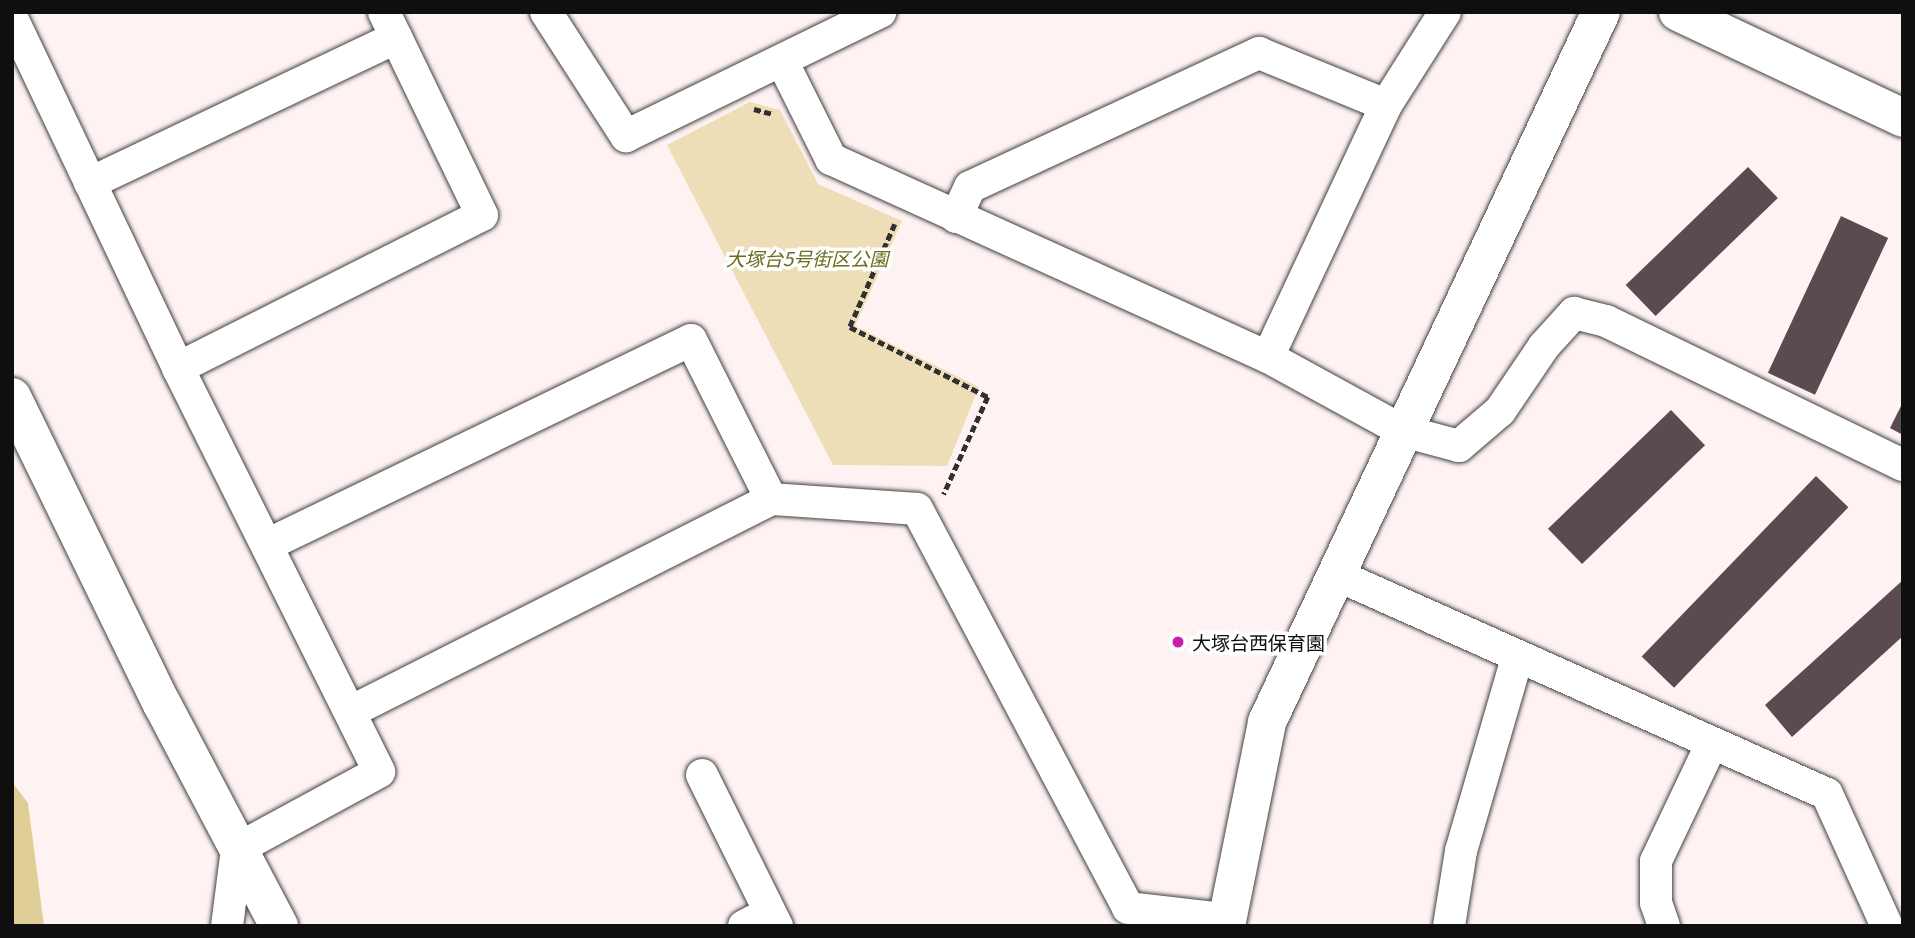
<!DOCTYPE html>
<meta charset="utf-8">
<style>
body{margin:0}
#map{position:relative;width:1915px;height:938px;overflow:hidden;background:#fff2f2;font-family:Georgia,"Noto Sans JP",serif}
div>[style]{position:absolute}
.green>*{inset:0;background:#eddeb8}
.forest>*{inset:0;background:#dfcf96}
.building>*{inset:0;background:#594b50;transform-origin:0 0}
.path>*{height:4.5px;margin-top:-2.25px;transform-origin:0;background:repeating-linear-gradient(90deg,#313131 0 7px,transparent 0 10.5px)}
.roads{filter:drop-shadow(0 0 2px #424242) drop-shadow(0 0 2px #424242)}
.minor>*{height:32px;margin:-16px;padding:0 16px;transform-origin:16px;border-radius:16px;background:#fff}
.tertiary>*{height:38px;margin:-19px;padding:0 19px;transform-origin:19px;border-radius:19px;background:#fff}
.dots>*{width:19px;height:19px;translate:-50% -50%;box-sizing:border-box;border:4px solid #fff;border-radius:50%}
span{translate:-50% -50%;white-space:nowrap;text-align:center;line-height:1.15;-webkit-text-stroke:7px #fff;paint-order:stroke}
.park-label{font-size:19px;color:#6b6c1a;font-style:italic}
.poi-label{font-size:19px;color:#0f0f0f}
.left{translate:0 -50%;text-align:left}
.frame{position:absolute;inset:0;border:14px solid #0f0f0f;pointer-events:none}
</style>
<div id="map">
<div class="green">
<i style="clip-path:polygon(750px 102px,780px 110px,818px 184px,902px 221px,855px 326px,979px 387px,947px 466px,833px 465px,667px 145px)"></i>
</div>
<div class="forest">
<i style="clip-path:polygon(12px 782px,28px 803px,44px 926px,12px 926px)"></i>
</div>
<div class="building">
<i style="left:1748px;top:167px;width:43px;height:170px;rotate:46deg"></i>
<i style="left:1841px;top:216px;width:52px;height:173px;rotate:25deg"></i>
<i style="clip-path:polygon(1903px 402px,1903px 435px,1890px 428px)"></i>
<i style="left:1671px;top:410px;width:49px;height:171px;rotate:46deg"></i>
<i style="left:1816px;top:476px;width:45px;height:251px;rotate:44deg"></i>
<i style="clip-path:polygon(1903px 580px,1903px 636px,1792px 737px,1765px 705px)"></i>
</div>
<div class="path">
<i style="left:754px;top:109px;width:20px;rotate:15deg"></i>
<i style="left:895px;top:224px;width:112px;rotate:113.6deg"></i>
<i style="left:850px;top:327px;width:155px;rotate:26.9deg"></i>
<i style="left:988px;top:397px;width:107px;rotate:114.4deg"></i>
</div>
<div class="roads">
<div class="minor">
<i style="left:546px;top:12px;width:148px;rotate:57.2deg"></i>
<i style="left:626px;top:136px;width:283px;rotate:-26deg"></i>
<i style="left:12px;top:18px;width:387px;rotate:64.6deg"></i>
<i style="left:178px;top:368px;width:451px;rotate:63.5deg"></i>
<i style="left:379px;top:772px;width:162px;rotate:151.5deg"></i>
<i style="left:237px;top:849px;width:78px;rotate:97.4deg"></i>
<i style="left:782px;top:61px;width:110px;rotate:63.4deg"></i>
<i style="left:831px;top:159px;width:480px;rotate:24.4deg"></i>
<i style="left:1268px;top:357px;width:154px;rotate:28.7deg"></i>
<i style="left:1403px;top:431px;width:58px;rotate:15deg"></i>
<i style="left:1459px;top:446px;width:54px;rotate:-40.5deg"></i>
<i style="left:1500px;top:411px;width:78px;rotate:-55.9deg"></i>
<i style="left:1544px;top:346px;width:45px;rotate:-47.7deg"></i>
<i style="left:1574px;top:313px;width:33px;rotate:14deg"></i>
<i style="left:1606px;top:321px;width:330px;rotate:25.9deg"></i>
<i style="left:90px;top:183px;width:339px;rotate:-25.4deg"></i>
<i style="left:956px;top:217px;width:33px;rotate:-65deg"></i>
<i style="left:970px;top:187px;width:319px;rotate:-24.9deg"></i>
<i style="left:1259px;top:53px;width:137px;rotate:22.3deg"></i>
<i style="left:1268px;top:357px;width:278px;rotate:-64.9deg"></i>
<i style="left:1386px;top:105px;width:110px;rotate:-57.6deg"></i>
<i style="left:178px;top:368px;width:340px;rotate:-26.7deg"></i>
<i style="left:482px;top:215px;width:225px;rotate:-115.8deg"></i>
<i style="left:267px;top:545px;width:471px;rotate:-25.8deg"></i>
<i style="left:691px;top:340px;width:178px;rotate:63.3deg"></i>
<i style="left:1339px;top:576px;width:534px;rotate:24.07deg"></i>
<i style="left:1827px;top:794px;width:145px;rotate:65.6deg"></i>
<i style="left:352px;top:711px;width:470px;rotate:-26.8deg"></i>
<i style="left:771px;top:499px;width:146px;rotate:3.9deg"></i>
<i style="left:917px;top:509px;width:451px;rotate:62.1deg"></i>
<i style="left:1128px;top:908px;width:97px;rotate:6.5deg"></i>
<i style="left:702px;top:775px;width:169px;rotate:63.6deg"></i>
<i style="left:744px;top:926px;width:29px;rotate:-27deg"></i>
<i style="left:1449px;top:926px;width:76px;rotate:-80.9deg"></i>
<i style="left:1461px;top:851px;width:201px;rotate:-73.8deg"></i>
<i style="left:1664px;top:926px;width:24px;rotate:-109deg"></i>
<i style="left:1656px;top:903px;width:42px;rotate:-90deg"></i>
<i style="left:1656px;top:861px;width:128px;rotate:-64.6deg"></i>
</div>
<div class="tertiary">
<i style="left:1678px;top:12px;width:249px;rotate:25.2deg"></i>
<i style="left:12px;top:397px;width:342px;rotate:64deg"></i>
<i style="left:162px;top:704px;width:251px;rotate:62.2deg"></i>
<i style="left:1226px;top:926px;width:208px;rotate:-78.6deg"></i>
<i style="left:1267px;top:722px;width:785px;rotate:-64.81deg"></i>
</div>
</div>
<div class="dots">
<i style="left:1178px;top:642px;background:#ca1daa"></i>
</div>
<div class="park-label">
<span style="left:807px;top:258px">大塚台5号街区公園</span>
</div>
<div class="poi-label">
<span class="left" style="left:1192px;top:642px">大塚台西保育園</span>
</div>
<div class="frame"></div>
</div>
